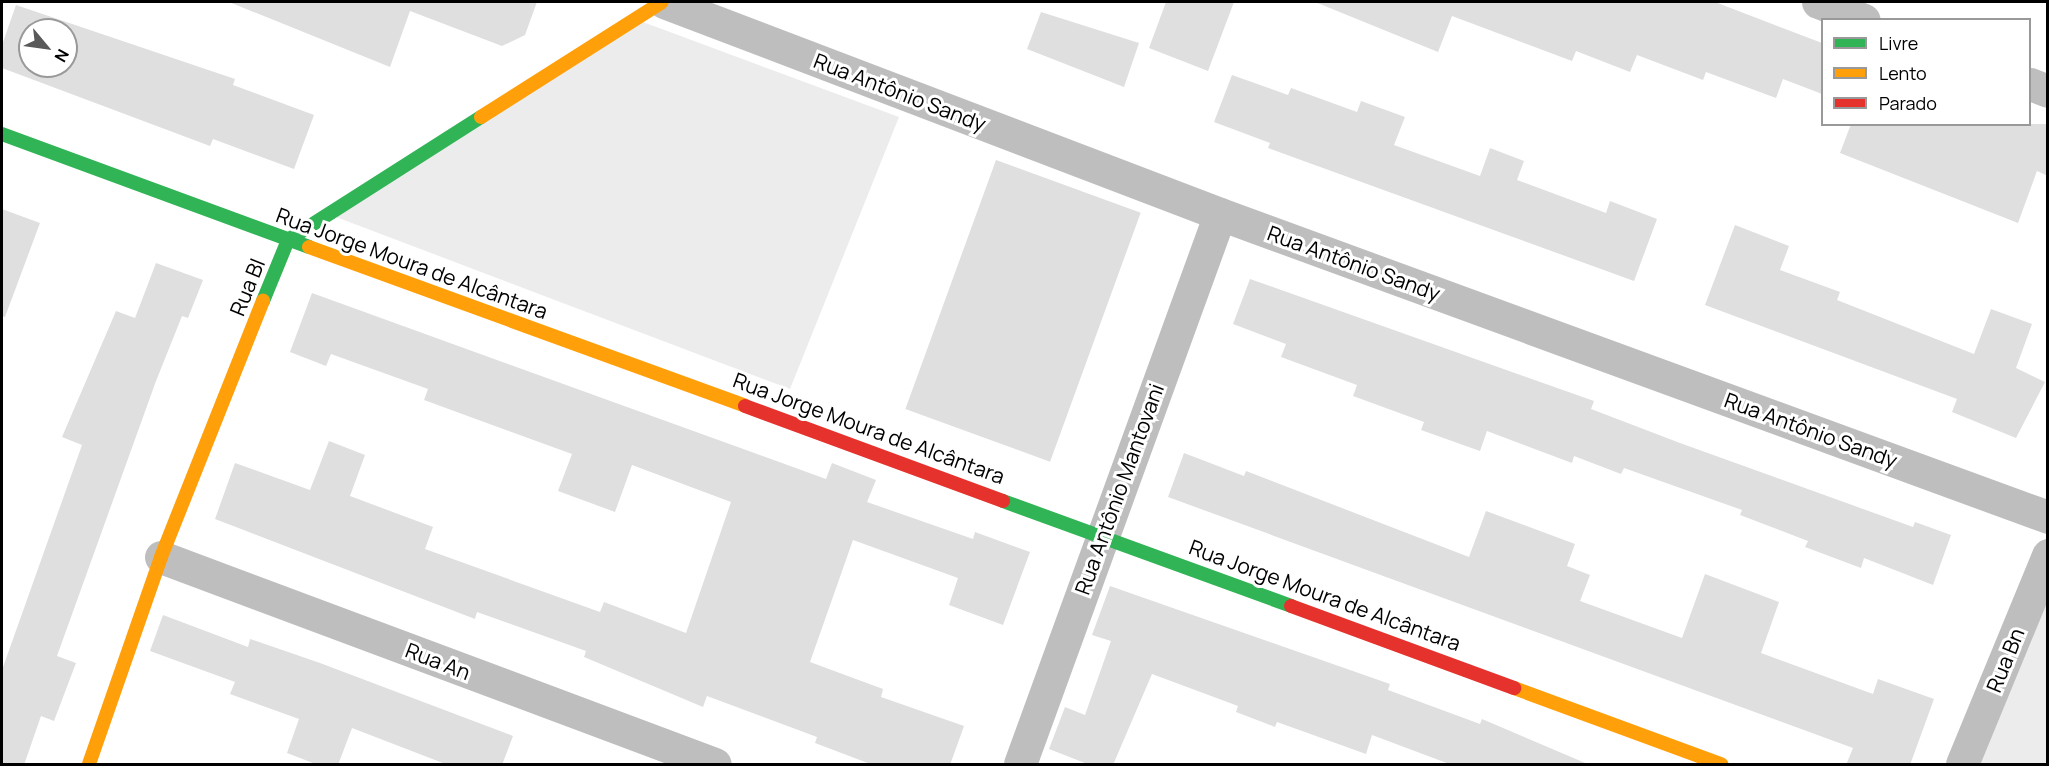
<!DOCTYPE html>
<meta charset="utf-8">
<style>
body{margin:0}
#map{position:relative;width:2049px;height:766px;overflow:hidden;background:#fff;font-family:Manrope,sans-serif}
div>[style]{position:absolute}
.green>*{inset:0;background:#ececec}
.building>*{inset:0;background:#dfdfdf;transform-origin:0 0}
.street>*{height:33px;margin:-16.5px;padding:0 16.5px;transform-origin:16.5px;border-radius:16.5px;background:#bebebe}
.fast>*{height:14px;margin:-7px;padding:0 7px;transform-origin:7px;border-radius:7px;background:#30b455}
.slow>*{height:14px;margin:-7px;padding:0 7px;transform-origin:7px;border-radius:7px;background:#ff9f0a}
.jam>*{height:14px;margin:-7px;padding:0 7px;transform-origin:7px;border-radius:7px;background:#e5322d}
span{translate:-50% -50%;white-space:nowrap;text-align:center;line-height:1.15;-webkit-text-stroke:6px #fff;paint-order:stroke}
.street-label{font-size:21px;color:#000}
.frame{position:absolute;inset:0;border:3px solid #000;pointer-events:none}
.legend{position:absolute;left:1821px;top:18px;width:210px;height:108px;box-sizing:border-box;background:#fff;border:2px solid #999;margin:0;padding:8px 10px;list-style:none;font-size:18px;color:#000}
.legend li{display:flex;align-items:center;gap:12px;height:30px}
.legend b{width:30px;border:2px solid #999}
.north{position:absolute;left:18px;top:18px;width:60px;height:60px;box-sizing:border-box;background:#fff;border:2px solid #999;border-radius:50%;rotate:119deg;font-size:16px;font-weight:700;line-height:24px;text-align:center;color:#000}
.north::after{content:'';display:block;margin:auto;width:21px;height:27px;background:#595959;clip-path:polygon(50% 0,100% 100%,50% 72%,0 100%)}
</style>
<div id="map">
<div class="green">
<i style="clip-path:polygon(643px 22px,899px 117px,790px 389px,336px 217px)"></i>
<i style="clip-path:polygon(2047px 600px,2047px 764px,1980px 764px,2008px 684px)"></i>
</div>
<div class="building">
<i style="clip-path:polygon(229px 2px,537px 2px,525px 35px,502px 46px,410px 11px,390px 67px)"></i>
<i style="clip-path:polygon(1166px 2px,1234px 2px,1208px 71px,1149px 48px)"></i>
<i style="clip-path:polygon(1315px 2px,1715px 2px,1822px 43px,1822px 94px,1783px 79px,1776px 98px,1706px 72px,1703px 80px,1637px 55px,1630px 72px,1576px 51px,1572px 61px,1452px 16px,1438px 52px)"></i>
<i style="clip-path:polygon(evenodd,16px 5px,235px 79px,233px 85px,314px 115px,294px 169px,213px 139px,210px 146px,2px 68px,2px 45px,16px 5px,30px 30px,66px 30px,66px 66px,30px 66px,30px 30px)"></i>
<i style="clip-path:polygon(1041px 12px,1139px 43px,1124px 87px,1027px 49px)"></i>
<i style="clip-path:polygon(1232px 75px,1288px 95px,1291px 88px,1357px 112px,1361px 101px,1405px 117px,1394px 145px,1480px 176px,1490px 148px,1524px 161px,1517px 180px,1606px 213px,1610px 201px,1657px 219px,1634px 281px,1268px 148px,1270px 143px,1214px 122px)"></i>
<i style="clip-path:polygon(1851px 124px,2048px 124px,2048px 176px,2037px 171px,2018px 223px,1840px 153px)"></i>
<i style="left:996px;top:160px;width:154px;height:265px;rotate:20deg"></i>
<i style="clip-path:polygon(2px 209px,40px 223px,5px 317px,2px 316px)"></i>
<i style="clip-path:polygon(1735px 225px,1789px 246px,1780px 270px,1840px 292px,1837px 300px,1974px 354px,1991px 309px,2032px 324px,2016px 368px,2045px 382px,2016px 438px,1952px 412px,1957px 399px,1705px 305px)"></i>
<i style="clip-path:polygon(156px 263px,203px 280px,188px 318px,182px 316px,156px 381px,57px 656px,76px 663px,54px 721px,41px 716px,24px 765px,2px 765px,2px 670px,82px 445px,62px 437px,116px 311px,135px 318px)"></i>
<i style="clip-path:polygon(1250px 279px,1594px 401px,1591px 409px,1680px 443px,1913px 527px,1915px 522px,1951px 535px,1933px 585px,1864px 558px,1861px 568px,1805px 547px,1808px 541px,1740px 515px,1742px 510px,1624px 468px,1621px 474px,1574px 456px,1572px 463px,1487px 431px,1480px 451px,1421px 430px,1424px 422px,1353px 396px,1357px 385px,1281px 357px,1286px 344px,1233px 324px)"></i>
<i style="clip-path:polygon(312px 293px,826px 479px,832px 463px,876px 480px,867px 502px,973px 539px,975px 532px,1030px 552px,1003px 625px,949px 605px,958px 578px,853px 540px,810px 662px,883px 689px,881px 697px,964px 726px,950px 765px,873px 765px,815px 743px,817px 737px,707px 696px,703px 707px,584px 657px,586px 651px,477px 612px,475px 619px,215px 519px,235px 463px,310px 490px,329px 441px,365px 455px,350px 496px,433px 527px,425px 549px,600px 612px,604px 602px,686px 633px,731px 502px,632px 465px,615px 512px,558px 491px,572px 454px,424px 400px,428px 389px,331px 354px,326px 366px,290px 352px)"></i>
<i style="clip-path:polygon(1184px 453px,1244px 476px,1246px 471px,1469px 557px,1486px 511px,1575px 544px,1567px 566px,1590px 575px,1580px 601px,1682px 638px,1705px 574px,1779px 602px,1761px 653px,1873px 694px,1878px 679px,1934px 699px,1910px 765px,1846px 765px,1853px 748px,1168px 497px)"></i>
<i style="clip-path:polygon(1110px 586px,1390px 684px,1388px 690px,1480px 724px,1482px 719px,1590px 765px,1452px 765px,1372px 735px,1366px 754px,1277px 722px,1275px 727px,1236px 712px,1238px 706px,1152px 674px,1113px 765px,1090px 765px,1049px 749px,1065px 707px,1085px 715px,1111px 641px,1092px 635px)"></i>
<i style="clip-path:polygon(163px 615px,248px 647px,250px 639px,320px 663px,513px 736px,502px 765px,448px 765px,352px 728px,338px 765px,318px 765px,287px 753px,299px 719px,230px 694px,235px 682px,150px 651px)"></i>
</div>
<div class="street">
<i style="left:664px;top:2px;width:595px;rotate:20.87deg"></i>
<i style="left:1220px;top:214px;width:882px;rotate:20.1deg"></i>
<i style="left:1818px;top:2px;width:49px;rotate:21.4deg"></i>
<i style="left:2030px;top:84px;width:19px;rotate:21deg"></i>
<i style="left:161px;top:557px;width:591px;rotate:20.49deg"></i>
<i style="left:1020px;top:764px;width:585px;rotate:-70.02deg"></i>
<i style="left:1962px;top:764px;width:226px;rotate:-67.6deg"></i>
</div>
<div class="fast">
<i style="left:2px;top:134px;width:327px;rotate:20.2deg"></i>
<i style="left:263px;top:301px;width:66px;rotate:-67.7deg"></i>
<i style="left:288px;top:240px;width:229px;rotate:-32.5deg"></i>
<i style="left:1003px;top:501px;width:307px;rotate:20deg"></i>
</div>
<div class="slow">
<i style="left:481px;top:117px;width:214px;rotate:-32.4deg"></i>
<i style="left:309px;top:247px;width:464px;rotate:20deg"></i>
<i style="left:1514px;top:688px;width:221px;rotate:20.2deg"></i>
<i style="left:89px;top:764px;width:219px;rotate:-70.8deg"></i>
<i style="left:161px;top:557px;width:276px;rotate:-68.3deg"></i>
</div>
<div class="jam">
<i style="left:745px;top:406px;width:275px;rotate:20.2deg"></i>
<i style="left:1291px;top:606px;width:238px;rotate:20.2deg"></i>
</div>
<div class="street-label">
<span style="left:900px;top:92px;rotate:21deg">Rua Antônio Sandy</span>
<span style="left:412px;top:263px;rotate:20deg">Rua Jorge Moura de Alcântara</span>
<span style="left:1354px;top:263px;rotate:20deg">Rua Antônio Sandy</span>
<span style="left:247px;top:287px;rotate:-68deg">Rua Bl</span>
<span style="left:869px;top:428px;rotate:20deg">Rua Jorge Moura de Alcântara</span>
<span style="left:1811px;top:430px;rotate:20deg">Rua Antônio Sandy</span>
<span style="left:1119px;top:489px;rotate:-70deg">Rua Antônio Mantovani</span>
<span style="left:1325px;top:595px;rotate:20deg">Rua Jorge Moura de Alcântara</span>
<span style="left:2005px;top:660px;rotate:-68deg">Rua Bn</span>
<span style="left:438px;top:661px;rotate:21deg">Rua An</span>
</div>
<div class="frame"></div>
<ul class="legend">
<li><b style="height:8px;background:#30b455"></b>Livre</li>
<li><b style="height:8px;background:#ff9f0a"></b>Lento</li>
<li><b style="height:8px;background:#e5322d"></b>Parado</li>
</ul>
<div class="north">N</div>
</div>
